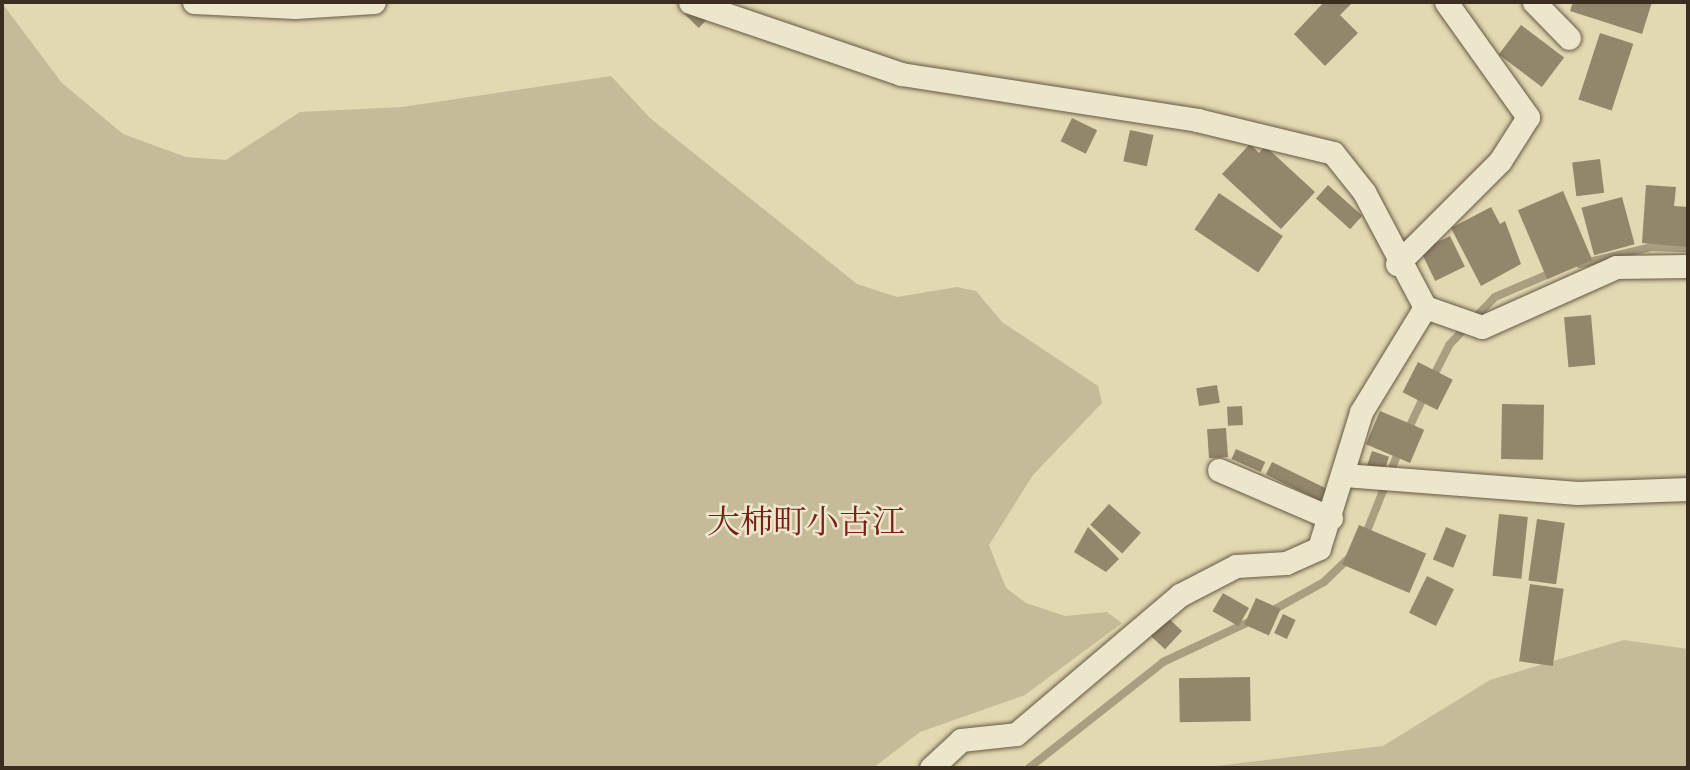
<!DOCTYPE html>
<meta charset="utf-8">
<style>
body{margin:0}
#map{position:relative;width:1690px;height:770px;overflow:hidden;background:#e2d8b1;font-family:"IM FELL Double Pica","Noto Serif JP",serif}
div>[style]{position:absolute}
.green>*{inset:0;background:#c6bb98}
.stream>*{height:8px;margin:-4px;padding:0 4px;transform-origin:4px;border-radius:4px;background:#a99e80}
.building>*{inset:0;background:#92866b;transform-origin:0 0}
.roads{filter:drop-shadow(0 0 2px #655844) drop-shadow(0 0 2px #655844)}
.minor>*{height:23px;margin:-11.5px;padding:0 11.5px;transform-origin:11.5px;border-radius:11.5px;background:#ece6cc}
span{translate:-50% -50%;white-space:nowrap;text-align:center;line-height:1.15;-webkit-text-stroke:5px #ece6cc;paint-order:stroke}
.quarter-label{font-size:33px;color:#7a1f14}
.frame{position:absolute;inset:0;border:4px solid #3b2d20;pointer-events:none}
</style>
<div id="map">
<div class="green">
<i style="clip-path:polygon(2px 3px,62px 83px,123px 134px,186px 157px,226px 160px,300px 112px,402px 107px,611px 76px,650px 118px,857px 284px,897px 297px,957px 287px,976px 291px,1002px 322px,1098px 386px,1102px 403px,1033px 475px,989px 545px,1006px 588px,1026px 603px,1065px 616px,1107px 612px,1122px 623px,1025px 695px,920px 732px,873px 768px,2px 768px)"></i>
<i style="clip-path:polygon(1624px 640px,1688px 649px,1688px 768px,1199px 768px,1383px 746px,1490px 680px)"></i>
</div>
<div class="stream">
<i style="left:1580px;top:264px;width:74px;rotate:-13.3deg"></i>
<i style="left:1652px;top:247px;width:36px;rotate:2deg"></i>
<i style="left:1432px;top:379px;width:38px;rotate:-63deg"></i>
<i style="left:1449px;top:345px;width:66px;rotate:-46.2deg"></i>
<i style="left:1495px;top:297px;width:61px;rotate:-23.2deg"></i>
<i style="left:1407px;top:432px;width:42px;rotate:-64.7deg"></i>
<i style="left:1365px;top:536px;width:95px;rotate:-68.3deg"></i>
<i style="left:1268px;top:613px;width:64px;rotate:-29deg"></i>
<i style="left:1324px;top:582px;width:35px;rotate:-44deg"></i>
<i style="left:1029px;top:768px;width:171px;rotate:-38.3deg"></i>
<i style="left:1163px;top:662px;width:99px;rotate:-25deg"></i>
</div>
<div class="building">
<i style="clip-path:polygon(1324px 2px,1353px 2px,1340px 15px,1358px 33px,1325px 66px,1294px 34px)"></i>
<i style="clip-path:polygon(1573px 2px,1652px 2px,1642px 34px,1570px 11px)"></i>
<i style="left:693px;top:4px;width:21px;height:13px;rotate:45deg"></i>
<i style="left:1521px;top:25px;width:54px;height:37px;rotate:37deg"></i>
<i style="left:1600px;top:33px;width:35px;height:70px;rotate:18deg"></i>
<i style="left:1072px;top:118px;width:28px;height:26px;rotate:26deg"></i>
<i style="left:1130px;top:130px;width:24px;height:32px;rotate:12deg"></i>
<i style="clip-path:polygon(1250px 144px,1259px 153px,1265px 146px,1315px 192px,1281px 229px,1222px 174px)"></i>
<i style="left:1600px;top:159px;width:34px;height:28px;rotate:83deg"></i>
<i style="left:1328px;top:185px;width:46px;height:18px;rotate:42deg"></i>
<i style="clip-path:polygon(1646px 185px,1676px 187px,1674px 206px,1688px 207px,1688px 247px,1642px 243px)"></i>
<i style="left:1563px;top:191px;width:75px;height:49px;rotate:67deg"></i>
<i style="left:1219px;top:193px;width:77px;height:44px;rotate:34deg"></i>
<i style="left:1622px;top:197px;width:49px;height:42px;rotate:75deg"></i>
<i style="clip-path:polygon(1491px 207px,1500px 224px,1505px 221px,1521px 264px,1481px 286px,1451px 228px)"></i>
<i style="left:1450px;top:236px;width:34px;height:33px;rotate:64deg"></i>
<i style="left:1591px;top:315px;width:50px;height:27px;rotate:85deg"></i>
<i style="left:1418px;top:362px;width:39px;height:34px;rotate:27deg"></i>
<i style="left:1217px;top:385px;width:18px;height:21px;rotate:81deg"></i>
<i style="left:1502px;top:404px;width:42px;height:55px;rotate:1deg"></i>
<i style="left:1242px;top:406px;width:19px;height:15px;rotate:87deg"></i>
<i style="left:1380px;top:411px;width:48px;height:36px;rotate:23deg"></i>
<i style="left:1226px;top:428px;width:29px;height:19px;rotate:86deg"></i>
<i style="left:1236px;top:449px;width:32px;height:11px;rotate:24deg"></i>
<i style="left:1372px;top:451px;width:18px;height:18px;rotate:19deg"></i>
<i style="left:1272px;top:462px;width:61px;height:14px;rotate:26deg"></i>
<i style="left:1109px;top:504px;width:43px;height:28px;rotate:42deg"></i>
<i style="left:1499px;top:514px;width:29px;height:62px;rotate:6deg"></i>
<i style="left:1537px;top:519px;width:28px;height:62px;rotate:8deg"></i>
<i style="left:1359px;top:525px;width:73px;height:43px;rotate:23deg"></i>
<i style="clip-path:polygon(1088px 527px,1119px 559px,1106px 572px,1074px 552px)"></i>
<i style="left:1446px;top:527px;width:22px;height:35px;rotate:22deg"></i>
<i style="left:1427px;top:576px;width:30px;height:41px;rotate:26deg"></i>
<i style="left:1530px;top:584px;width:34px;height:78px;rotate:8deg"></i>
<i style="left:1223px;top:593px;width:30px;height:21px;rotate:30deg"></i>
<i style="left:1256px;top:598px;width:27px;height:29px;rotate:24deg"></i>
<i style="left:1283px;top:614px;width:14px;height:21px;rotate:25deg"></i>
<i style="left:1166px;top:616px;width:22px;height:25px;rotate:43deg"></i>
<i style="left:1250px;top:677px;width:44px;height:71px;rotate:89deg"></i>
</div>
<div class="roads">
<div class="minor">
<i style="left:194px;top:2px;width:101px;rotate:2.8deg"></i>
<i style="left:295px;top:7px;width:79px;rotate:-3.6deg"></i>
<i style="left:690px;top:2px;width:223px;rotate:18.8deg"></i>
<i style="left:901px;top:74px;width:300px;rotate:8.8deg"></i>
<i style="left:1197px;top:120px;width:140px;rotate:13.6deg"></i>
<i style="left:1333px;top:153px;width:50px;rotate:51.5deg"></i>
<i style="left:1364px;top:192px;width:130px;rotate:62.1deg"></i>
<i style="left:1425px;top:307px;width:60px;rotate:19.3deg"></i>
<i style="left:1482px;top:327px;width:147px;rotate:-24.1deg"></i>
<i style="left:1616px;top:267px;width:72px;rotate:-0.8deg"></i>
<i style="left:1534px;top:2px;width:50px;rotate:45.8deg"></i>
<i style="left:1397px;top:264px;width:146px;rotate:-45deg"></i>
<i style="left:1500px;top:161px;width:52px;rotate:-57.5deg"></i>
<i style="left:1528px;top:117px;width:141px;rotate:-125.5deg"></i>
<i style="left:1219px;top:470px;width:122px;rotate:23.2deg"></i>
<i style="left:1344px;top:475px;width:234px;rotate:4.4deg"></i>
<i style="left:1577px;top:493px;width:111px;rotate:-2.1deg"></i>
<i style="left:931px;top:768px;width:41px;rotate:-43deg"></i>
<i style="left:961px;top:740px;width:55px;rotate:-6.2deg"></i>
<i style="left:1016px;top:734px;width:215px;rotate:-40.3deg"></i>
<i style="left:1180px;top:595px;width:63px;rotate:-27.4deg"></i>
<i style="left:1236px;top:566px;width:50px;rotate:-3.4deg"></i>
<i style="left:1286px;top:563px;width:36px;rotate:-24deg"></i>
<i style="left:1319px;top:548px;width:142px;rotate:-72.8deg"></i>
<i style="left:1361px;top:412px;width:123px;rotate:-58.6deg"></i>
</div>
</div>
<div class="quarter-label">
<span style="left:806px;top:523px">大柿町小古江</span>
</div>
<div class="frame"></div>
</div>
